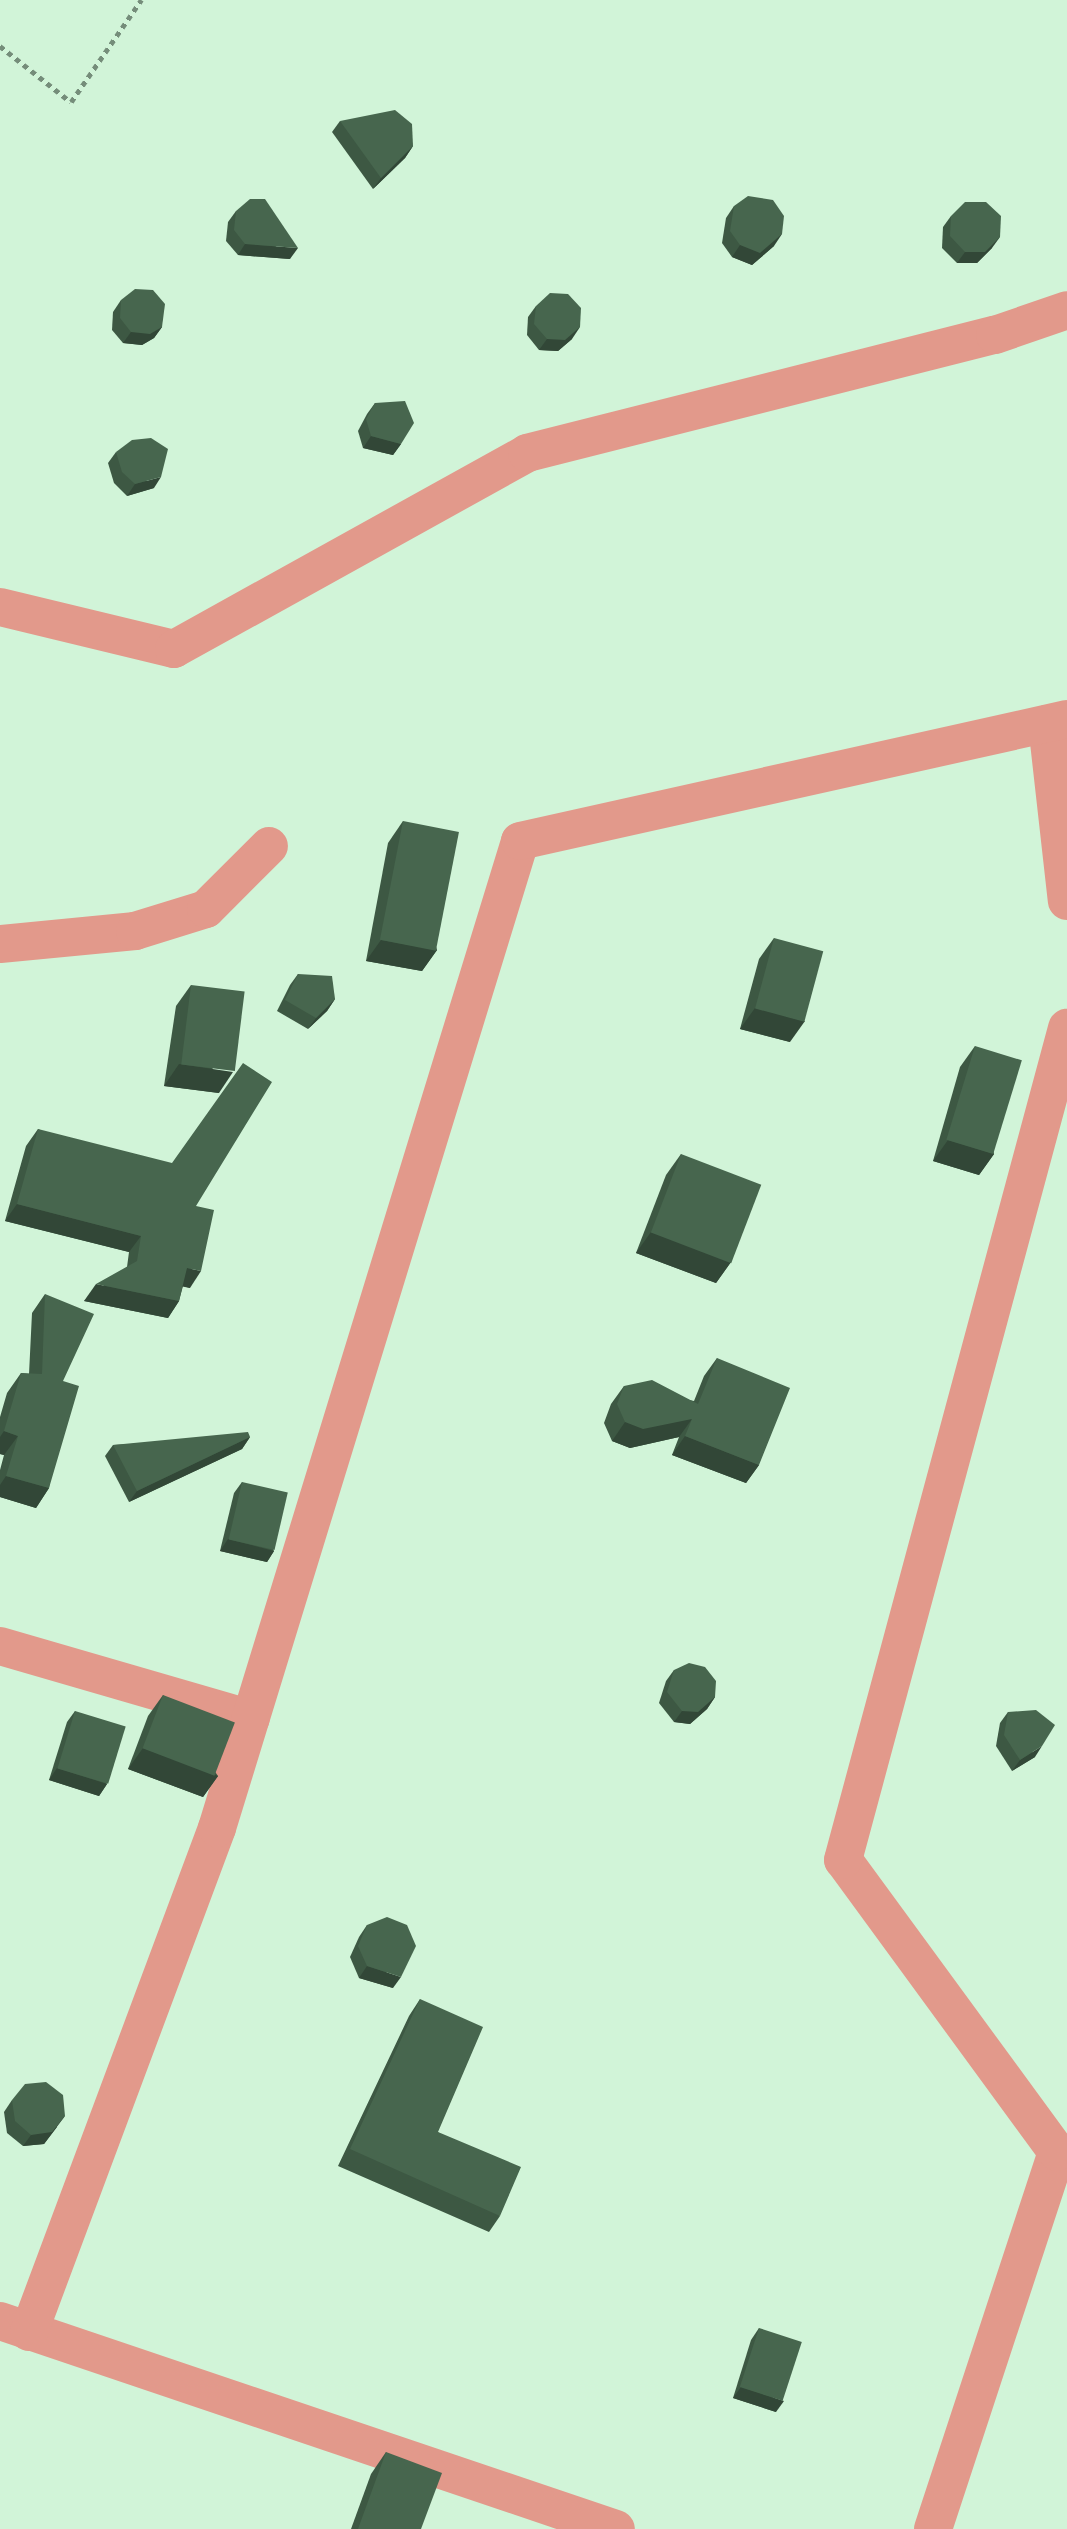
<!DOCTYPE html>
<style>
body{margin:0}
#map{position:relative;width:1067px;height:2529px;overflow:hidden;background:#d1f4d8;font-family:Poppins,sans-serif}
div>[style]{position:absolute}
.path>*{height:4.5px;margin-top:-2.25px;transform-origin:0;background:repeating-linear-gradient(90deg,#758d7a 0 5px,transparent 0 10px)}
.minor>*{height:38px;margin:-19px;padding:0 19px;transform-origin:19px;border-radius:19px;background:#e2998b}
.wall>*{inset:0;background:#3d5843}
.shaded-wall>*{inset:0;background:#324737}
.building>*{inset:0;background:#47664e;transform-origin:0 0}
span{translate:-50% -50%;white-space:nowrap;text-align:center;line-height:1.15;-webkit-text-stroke:7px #e8fdec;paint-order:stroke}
</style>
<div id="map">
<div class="path">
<i style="left:0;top:46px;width:90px;rotate:38.3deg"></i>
<i style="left:71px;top:102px;width:124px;rotate:-55.5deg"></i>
</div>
<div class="minor">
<i style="left:0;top:607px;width:179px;rotate:13.6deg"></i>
<i style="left:174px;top:649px;width:404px;rotate:-29deg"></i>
<i style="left:527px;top:453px;width:483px;rotate:-14.2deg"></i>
<i style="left:995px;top:335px;width:76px;rotate:-19.1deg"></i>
<i style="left:1047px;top:724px;width:178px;rotate:83.6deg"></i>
<i style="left:0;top:944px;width:136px;rotate:-5.5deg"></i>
<i style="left:135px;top:931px;width:74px;rotate:-17.2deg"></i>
<i style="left:206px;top:909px;width:89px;rotate:-45deg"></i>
<i style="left:0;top:1646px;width:261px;rotate:16.2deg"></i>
<i style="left:0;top:2321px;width:650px;rotate:18.66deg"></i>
<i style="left:29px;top:2332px;width:538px;rotate:-69.54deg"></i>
<i style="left:217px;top:1828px;width:1032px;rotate:-72.93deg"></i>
<i style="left:520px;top:841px;width:560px;rotate:-12.57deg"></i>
<i style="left:933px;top:2529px;width:397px;rotate:-71.8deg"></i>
<i style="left:1057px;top:2152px;width:362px;rotate:-126.2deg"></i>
<i style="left:843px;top:1860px;width:862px;rotate:-74.93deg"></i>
</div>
<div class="wall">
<i style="clip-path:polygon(340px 121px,413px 146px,405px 158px,373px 189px,332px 132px)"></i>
<i style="clip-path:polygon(734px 206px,774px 246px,752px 265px,732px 257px,722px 243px,726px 218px)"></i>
<i style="clip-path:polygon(236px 211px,290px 259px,238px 255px,226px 241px,228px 222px)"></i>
<i style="clip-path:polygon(951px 216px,992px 248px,977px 263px,957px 263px,942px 248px,943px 227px)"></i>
<i style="clip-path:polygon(121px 300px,162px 327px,154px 338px,142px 345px,123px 343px,112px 330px,113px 312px)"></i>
<i style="clip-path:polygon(536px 306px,572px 339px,558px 351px,539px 350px,527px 335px,528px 317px)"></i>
<i style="clip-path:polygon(375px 403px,401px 444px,393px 455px,363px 448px,358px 431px,367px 414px)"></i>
<i style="clip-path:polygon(116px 452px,154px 488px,127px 496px,114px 483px,108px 463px)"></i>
<i style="clip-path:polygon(403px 821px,437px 950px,422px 971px,366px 961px,388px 843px)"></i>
<i style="clip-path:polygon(774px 938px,790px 1042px,740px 1029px,759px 959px)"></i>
<i style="clip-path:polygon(298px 974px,335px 999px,327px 1011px,308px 1029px,277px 1011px,290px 985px)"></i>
<i style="clip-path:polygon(191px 985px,219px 1093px,164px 1086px,176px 1006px)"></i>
<i style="clip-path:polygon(975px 1046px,994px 1154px,979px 1175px,933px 1161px,960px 1067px)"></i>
<i style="clip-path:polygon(38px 1129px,196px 1206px,190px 1288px,183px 1286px,179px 1301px,168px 1318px,84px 1301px,127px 1267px,129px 1252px,5px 1221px,26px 1146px)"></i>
<i style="clip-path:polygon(681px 1154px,731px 1262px,716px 1283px,636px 1253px,666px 1175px)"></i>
<i style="clip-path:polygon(45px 1294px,63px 1381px,49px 1488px,36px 1508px,0 1497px,0 1470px,4px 1455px,0 1454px,0 1417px,7px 1393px,21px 1373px,29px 1374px,32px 1313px)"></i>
<i style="clip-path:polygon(717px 1358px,759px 1465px,746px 1483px,672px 1455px,679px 1437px,630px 1448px,612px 1441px,604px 1423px,611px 1404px,624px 1386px,694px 1401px,704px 1376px)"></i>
<i style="clip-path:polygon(250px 1437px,242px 1449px,129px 1502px,105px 1456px,113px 1445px)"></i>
<i style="clip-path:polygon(242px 1482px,274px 1551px,267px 1562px,220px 1551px,234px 1493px)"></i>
<i style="clip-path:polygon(674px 1670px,715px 1697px,707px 1709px,690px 1724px,674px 1722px,659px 1703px,666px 1681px)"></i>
<i style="clip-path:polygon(163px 1695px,218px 1776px,203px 1797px,128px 1769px,148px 1716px)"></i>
<i style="clip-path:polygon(75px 1711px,107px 1784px,99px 1796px,49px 1780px,67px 1722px)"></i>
<i style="clip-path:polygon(1008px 1712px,1035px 1757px,1012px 1771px,996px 1746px,1000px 1723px)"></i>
<i style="clip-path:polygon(367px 1925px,393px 1988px,359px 1978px,350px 1957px,359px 1937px)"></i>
<i style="clip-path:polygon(420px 1999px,438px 2132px,500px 2216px,489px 2232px,338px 2166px,409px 2016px)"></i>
<i style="clip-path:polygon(12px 2100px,57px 2127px,44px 2144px,23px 2146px,7px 2133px,4px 2112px)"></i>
<i style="clip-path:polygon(759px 2328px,776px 2412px,733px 2398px,751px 2340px)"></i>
<i style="clip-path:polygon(386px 2452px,421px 2529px,351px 2529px,371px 2474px)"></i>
</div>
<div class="shaded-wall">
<i style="clip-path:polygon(413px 146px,405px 158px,373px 189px,381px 178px)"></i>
<i style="clip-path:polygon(782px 234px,774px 246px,752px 265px,732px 257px,740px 245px)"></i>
<i style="clip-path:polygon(1000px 237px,992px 248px,977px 263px,957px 263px,965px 252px)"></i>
<i style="clip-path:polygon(245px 244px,298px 248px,290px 259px,238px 255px)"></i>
<i style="clip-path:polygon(162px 327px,154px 338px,142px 345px,123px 343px,131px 332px)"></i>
<i style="clip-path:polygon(580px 327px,572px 339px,558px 351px,539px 350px,547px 339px)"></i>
<i style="clip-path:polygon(371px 436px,401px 444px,393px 455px,363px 448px)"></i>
<i style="clip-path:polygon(161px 477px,154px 488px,127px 496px,135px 484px)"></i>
<i style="clip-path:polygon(381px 940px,437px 950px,422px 971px,366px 961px)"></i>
<i style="clip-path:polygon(335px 999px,327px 1011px,308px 1029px,316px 1018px)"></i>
<i style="clip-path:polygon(755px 1008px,805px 1021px,790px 1042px,740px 1029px)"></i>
<i style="clip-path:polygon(179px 1064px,233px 1072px,219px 1093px,164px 1086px)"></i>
<i style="clip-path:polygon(948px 1140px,994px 1154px,979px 1175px,933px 1161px)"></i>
<i style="clip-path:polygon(17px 1204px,141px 1236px,129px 1252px,5px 1221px)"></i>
<i style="clip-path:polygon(651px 1232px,731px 1262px,716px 1283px,636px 1253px)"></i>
<i style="clip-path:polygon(187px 1268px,201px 1271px,190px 1288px,175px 1285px)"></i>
<i style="clip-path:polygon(96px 1284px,179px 1301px,168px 1318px,84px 1301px)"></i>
<i style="clip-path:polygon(692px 1419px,679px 1437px,630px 1448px,612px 1441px,625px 1422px)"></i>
<i style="clip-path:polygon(4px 1431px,18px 1436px,4px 1455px,0 1454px,0 1437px)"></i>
<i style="clip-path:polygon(685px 1436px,759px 1465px,746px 1483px,672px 1455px)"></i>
<i style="clip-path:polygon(250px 1437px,242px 1449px,129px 1502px,137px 1491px)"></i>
<i style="clip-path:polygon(6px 1476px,49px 1488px,36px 1508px,0 1497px,0 1485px)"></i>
<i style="clip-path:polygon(228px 1539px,274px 1551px,267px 1562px,220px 1551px)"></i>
<i style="clip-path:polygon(715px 1697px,707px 1709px,690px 1724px,674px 1722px,682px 1711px)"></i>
<i style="clip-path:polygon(1042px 1746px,1035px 1757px,1012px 1771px,1020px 1760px)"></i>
<i style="clip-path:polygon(143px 1748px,218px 1776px,203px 1797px,128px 1769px)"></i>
<i style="clip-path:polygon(57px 1768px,107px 1784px,99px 1796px,49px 1780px)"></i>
<i style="clip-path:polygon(367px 1966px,401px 1977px,393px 1988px,359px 1978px)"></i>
<i style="clip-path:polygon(65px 2116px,44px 2144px,23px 2146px,31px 2135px)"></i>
<i style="clip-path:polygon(741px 2387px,784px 2401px,776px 2412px,733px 2398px)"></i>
</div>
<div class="building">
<i style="clip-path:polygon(395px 110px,412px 124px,413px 146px,381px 178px,340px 121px)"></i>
<i style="clip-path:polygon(748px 196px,773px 200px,784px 216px,782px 234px,760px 253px,740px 245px,730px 231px,734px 206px)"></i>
<i style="clip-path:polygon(250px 199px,265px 199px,298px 248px,245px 244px,234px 230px,236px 211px)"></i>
<i style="clip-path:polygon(965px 202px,986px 202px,1001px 216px,1000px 237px,985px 252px,965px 252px,950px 236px,951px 216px)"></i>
<i style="clip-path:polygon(135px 289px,153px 290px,165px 304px,162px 327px,150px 334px,131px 332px,120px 318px,121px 300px)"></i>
<i style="clip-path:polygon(550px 293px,568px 294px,581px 308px,580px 327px,565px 340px,547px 339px,534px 324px,536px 306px)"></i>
<i style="clip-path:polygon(405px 401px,414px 423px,401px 444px,371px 436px,366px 419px,375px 403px)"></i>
<i style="clip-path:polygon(151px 438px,168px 449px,161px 477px,135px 484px,122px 472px,116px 452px,132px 440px)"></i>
<i style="left:403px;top:821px;width:57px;height:121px;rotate:11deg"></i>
<i style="left:774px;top:938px;width:51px;height:73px;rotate:15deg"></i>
<i style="clip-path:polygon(298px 974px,332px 976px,335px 999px,316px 1018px,285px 1000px)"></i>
<i style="left:191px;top:985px;width:54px;height:80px;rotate:7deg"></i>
<i style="left:975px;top:1046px;width:49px;height:98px;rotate:17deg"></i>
<i style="clip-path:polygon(243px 1063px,272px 1082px,196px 1206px,214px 1210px,201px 1271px,187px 1268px,179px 1301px,96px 1284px,137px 1261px,141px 1236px,17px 1204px,38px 1129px,172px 1163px)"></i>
<i style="left:681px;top:1154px;width:86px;height:84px;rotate:21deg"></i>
<i style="clip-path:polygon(45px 1294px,94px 1314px,63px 1381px,79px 1386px,49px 1488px,6px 1476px,18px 1436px,4px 1431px,21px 1373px,42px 1374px)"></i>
<i style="clip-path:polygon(717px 1358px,790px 1388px,759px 1465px,685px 1436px,692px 1419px,643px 1429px,625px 1422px,617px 1404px,624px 1386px,652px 1380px,698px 1404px)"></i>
<i style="clip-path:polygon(248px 1432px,250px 1437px,137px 1491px,113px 1445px)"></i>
<i style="left:242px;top:1482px;width:47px;height:59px;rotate:13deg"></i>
<i style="clip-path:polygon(689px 1663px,705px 1667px,716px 1681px,715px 1697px,698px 1712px,682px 1711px,667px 1692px,674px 1670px)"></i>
<i style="left:163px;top:1695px;width:77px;height:57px;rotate:21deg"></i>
<i style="clip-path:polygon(1036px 1710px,1055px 1725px,1042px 1746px,1020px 1760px,1004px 1735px,1008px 1712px)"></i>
<i style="left:75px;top:1711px;width:53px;height:60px;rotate:17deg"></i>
<i style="clip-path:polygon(387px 1917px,407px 1925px,416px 1946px,401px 1977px,367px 1966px,358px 1946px,367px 1925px)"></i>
<i style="clip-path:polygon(420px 1999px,483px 2027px,438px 2132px,521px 2167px,500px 2216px,350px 2149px)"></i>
<i style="clip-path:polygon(46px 2082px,63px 2095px,65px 2116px,52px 2132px,31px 2135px,15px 2121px,12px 2100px,25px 2084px)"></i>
<i style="left:759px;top:2328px;width:45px;height:62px;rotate:18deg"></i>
<i style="clip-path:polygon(386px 2452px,442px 2473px,421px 2529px,358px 2529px)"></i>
</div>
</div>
